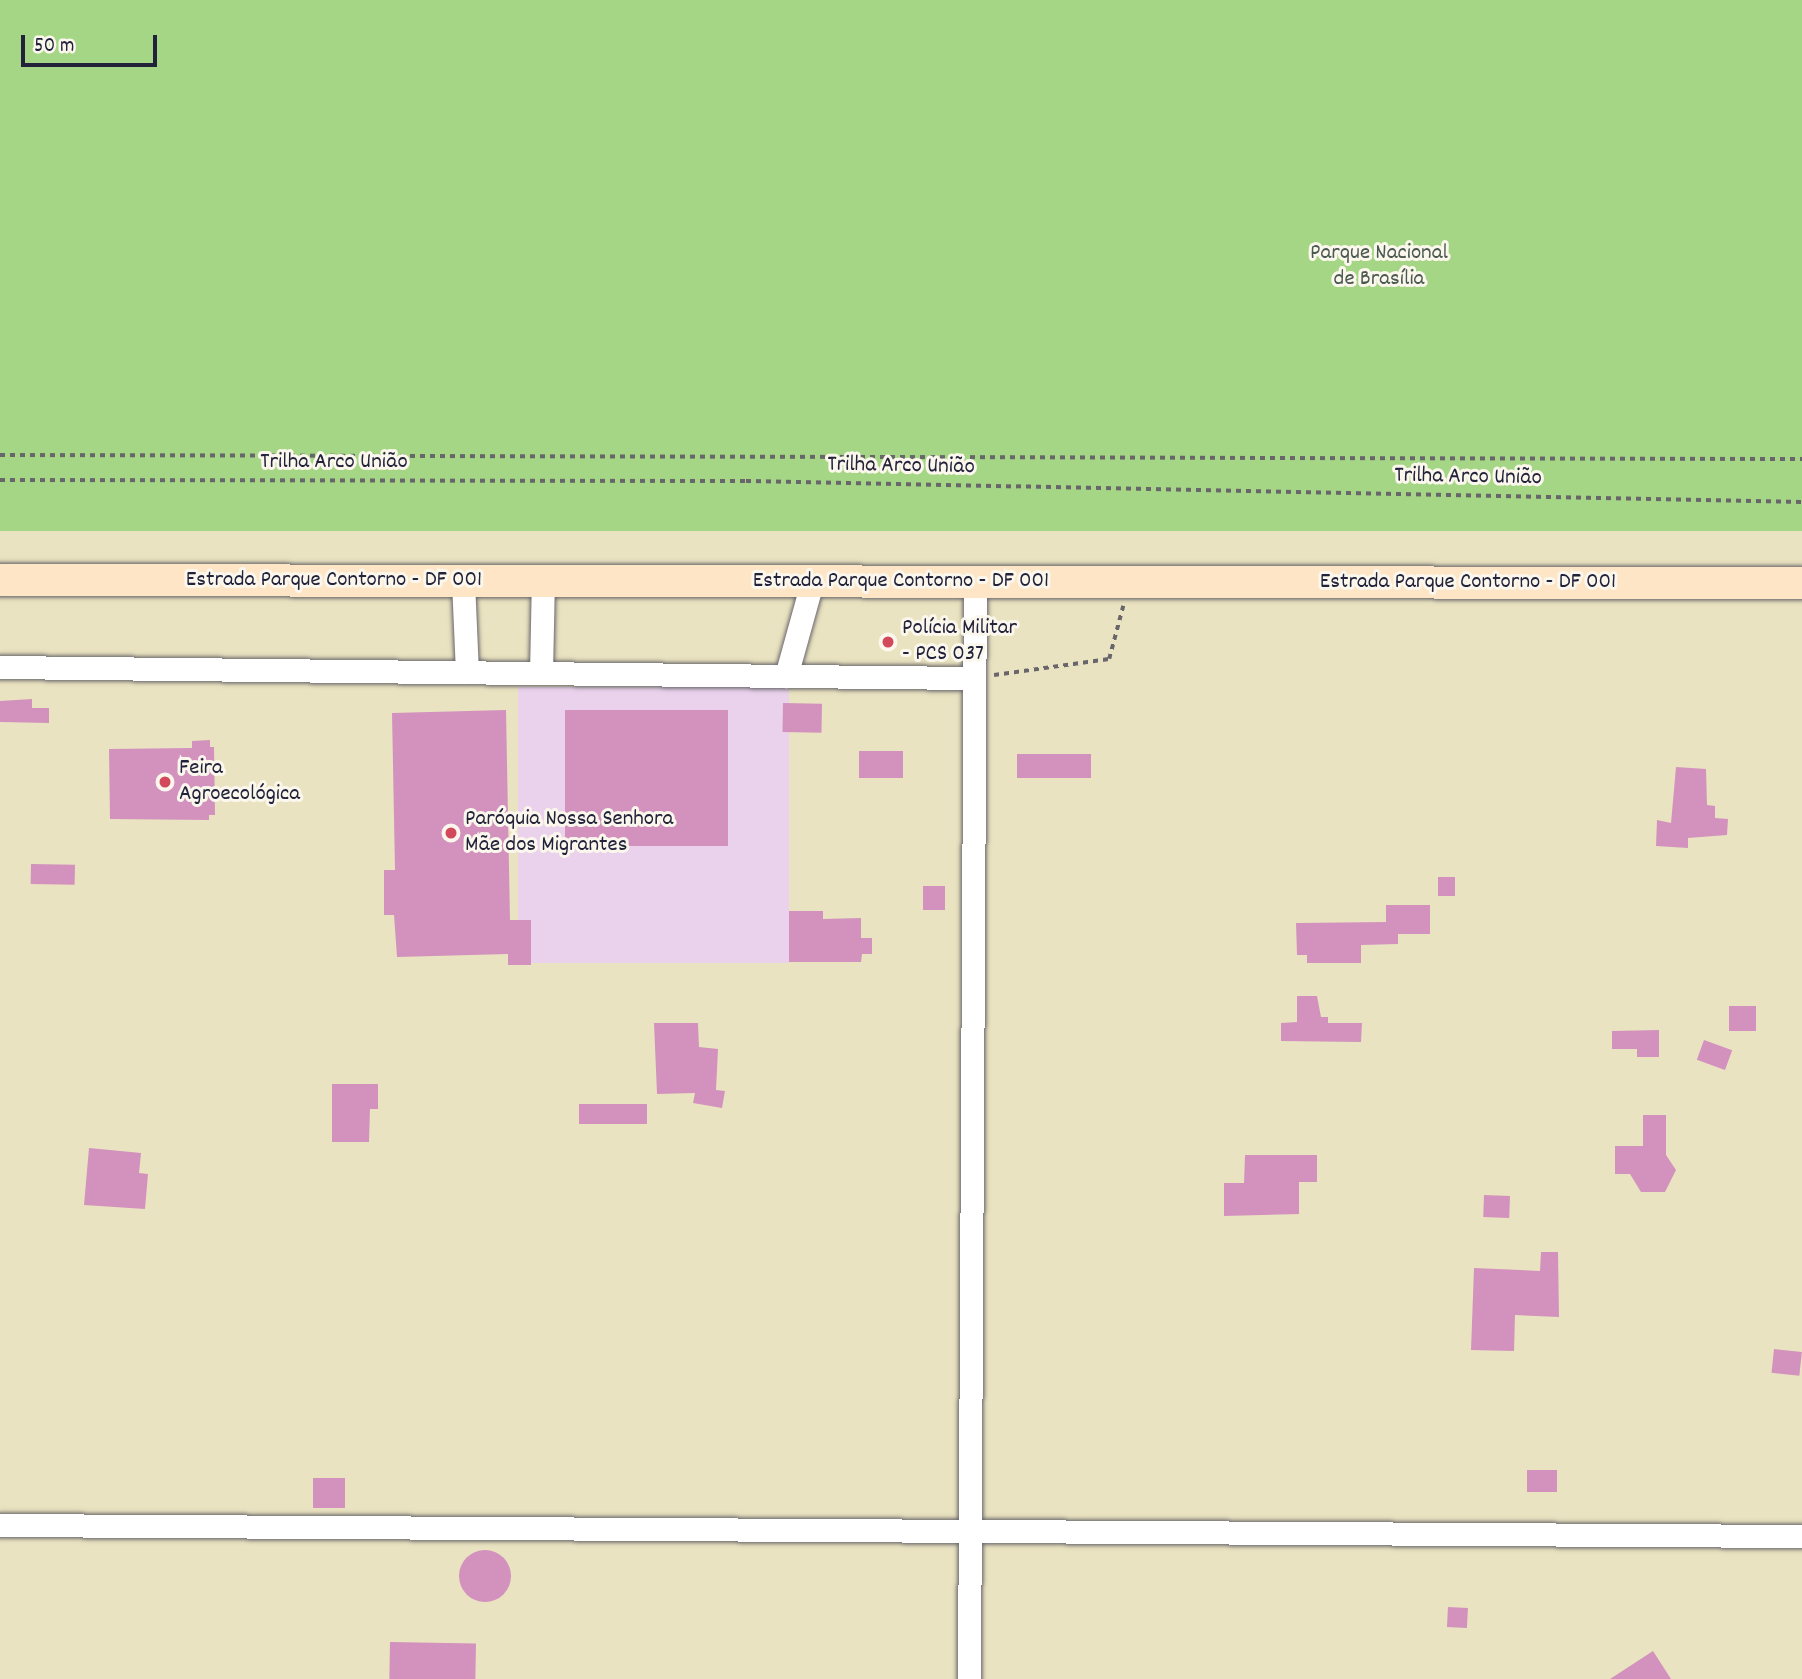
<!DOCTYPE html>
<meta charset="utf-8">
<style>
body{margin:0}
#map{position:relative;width:1802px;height:1679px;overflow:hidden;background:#eae3c1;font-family:Dekko,sans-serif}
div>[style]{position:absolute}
.built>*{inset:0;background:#ead1ec;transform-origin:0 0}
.green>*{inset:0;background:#a4d685;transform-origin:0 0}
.building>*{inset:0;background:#d292bd;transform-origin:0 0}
.round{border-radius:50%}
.path>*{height:3.5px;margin-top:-1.75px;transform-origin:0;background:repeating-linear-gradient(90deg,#68666a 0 5px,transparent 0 10px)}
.roads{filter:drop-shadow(0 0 2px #68666a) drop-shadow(0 0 2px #68666a)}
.street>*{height:23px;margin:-11.5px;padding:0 11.5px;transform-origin:11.5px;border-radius:11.5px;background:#fff}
.secondary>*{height:32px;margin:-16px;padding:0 16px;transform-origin:16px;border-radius:16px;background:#fde5c5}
.dots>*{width:19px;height:19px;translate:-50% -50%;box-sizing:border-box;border:4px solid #fbf7ec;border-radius:50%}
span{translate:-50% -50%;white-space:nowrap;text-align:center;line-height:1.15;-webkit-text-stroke:6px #fbf7ec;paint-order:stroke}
.park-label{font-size:23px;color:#495851}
.street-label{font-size:23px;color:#22223b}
.poi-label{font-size:23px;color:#22223b}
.left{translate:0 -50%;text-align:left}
.scale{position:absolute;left:21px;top:35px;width:136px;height:32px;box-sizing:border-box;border:4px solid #22223b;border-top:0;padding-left:9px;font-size:21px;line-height:24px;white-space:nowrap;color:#22223b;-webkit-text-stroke:5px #fbf7ec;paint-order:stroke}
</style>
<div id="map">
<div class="built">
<i style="left:518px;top:687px;width:271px;height:276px"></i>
</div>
<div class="green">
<i style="left:0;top:0;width:1802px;height:531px"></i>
</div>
<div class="building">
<i style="clip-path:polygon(32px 699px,32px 708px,49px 708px,49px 723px,0 722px,0 701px)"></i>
<i style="left:783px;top:703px;width:39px;height:29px;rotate:1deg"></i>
<i style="clip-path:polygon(506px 710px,510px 920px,531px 920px,531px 965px,508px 965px,508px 954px,397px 957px,394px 915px,384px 915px,384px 870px,395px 870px,392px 713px)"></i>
<i style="left:565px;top:710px;width:163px;height:136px"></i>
<i style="clip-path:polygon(210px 740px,210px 747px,214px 747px,215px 815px,209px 815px,209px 820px,110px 819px,109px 749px,192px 748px,192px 741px)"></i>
<i style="left:859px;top:751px;width:44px;height:27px"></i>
<i style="left:1017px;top:754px;width:74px;height:24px"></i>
<i style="clip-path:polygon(1676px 767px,1706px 769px,1707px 805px,1715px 806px,1715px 818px,1728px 819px,1727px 835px,1688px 838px,1688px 848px,1656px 846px,1657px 820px,1671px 823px)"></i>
<i style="left:31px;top:864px;width:44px;height:20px;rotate:1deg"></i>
<i style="left:1438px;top:877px;width:17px;height:19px"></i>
<i style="left:923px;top:886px;width:22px;height:24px"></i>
<i style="clip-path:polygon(1386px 905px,1430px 905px,1430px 934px,1398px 934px,1398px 944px,1361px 945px,1361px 963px,1307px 963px,1307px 955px,1297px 955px,1296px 923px,1386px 922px)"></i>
<i style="clip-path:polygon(789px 911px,823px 911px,823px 919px,861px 918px,861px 938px,872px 938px,872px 954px,862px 954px,861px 962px,789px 962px)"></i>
<i style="clip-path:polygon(1297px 996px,1317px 996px,1321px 1017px,1328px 1017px,1328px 1023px,1362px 1023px,1361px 1042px,1281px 1041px,1281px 1023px,1297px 1022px)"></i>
<i style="left:1729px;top:1006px;width:27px;height:25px"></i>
<i style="clip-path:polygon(654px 1023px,698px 1023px,699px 1047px,718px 1049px,716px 1090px,725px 1091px,722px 1108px,693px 1103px,695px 1093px,657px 1094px)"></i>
<i style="clip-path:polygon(1659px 1030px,1659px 1057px,1637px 1057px,1637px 1049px,1612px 1049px,1612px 1031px)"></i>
<i style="left:1704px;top:1040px;width:30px;height:21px;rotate:20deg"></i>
<i style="clip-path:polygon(332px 1084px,378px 1084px,378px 1109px,370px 1109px,369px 1142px,332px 1142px)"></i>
<i style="left:647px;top:1104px;width:20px;height:68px;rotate:90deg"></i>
<i style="clip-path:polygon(1643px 1115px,1666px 1115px,1666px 1155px,1676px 1170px,1665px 1192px,1641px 1192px,1630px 1174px,1615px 1174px,1615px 1146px,1643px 1146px)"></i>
<i style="clip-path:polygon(89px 1148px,141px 1153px,139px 1173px,148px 1174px,145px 1209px,84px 1205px)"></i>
<i style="clip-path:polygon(1245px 1155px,1317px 1155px,1317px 1182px,1299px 1182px,1299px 1214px,1224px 1216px,1224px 1183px,1244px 1183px)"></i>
<i style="left:1484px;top:1195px;width:26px;height:22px;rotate:2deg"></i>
<i style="clip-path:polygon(1541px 1252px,1558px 1252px,1559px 1317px,1515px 1315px,1514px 1351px,1471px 1350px,1474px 1268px,1540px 1271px)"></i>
<i style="left:1774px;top:1349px;width:28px;height:24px;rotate:6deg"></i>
<i style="left:1527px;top:1470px;width:30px;height:22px"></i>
<i style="left:313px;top:1478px;width:32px;height:30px"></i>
<i class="round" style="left:459px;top:1550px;width:52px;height:52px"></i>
<i style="left:1448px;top:1607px;width:20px;height:20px;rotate:3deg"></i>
<i style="left:390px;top:1642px;width:86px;height:37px;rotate:1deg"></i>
<i style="clip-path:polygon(1653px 1651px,1671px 1679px,1610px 1679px)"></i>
</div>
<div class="path">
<i style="left:0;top:455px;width:1802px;rotate:0.13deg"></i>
<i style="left:0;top:480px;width:746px;rotate:0.08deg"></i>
<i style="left:746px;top:481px;width:1056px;rotate:1.14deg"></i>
<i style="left:994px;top:675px;width:116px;rotate:-7.9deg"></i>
<i style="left:1109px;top:659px;width:55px;rotate:-75.2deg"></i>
</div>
<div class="roads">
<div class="street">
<i style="left:463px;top:581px;width:91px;rotate:87.5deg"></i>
<i style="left:0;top:667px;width:974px;rotate:0.65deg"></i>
<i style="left:541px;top:673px;width:92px;rotate:-88.8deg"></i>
<i style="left:786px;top:676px;width:98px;rotate:-74.5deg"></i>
<i style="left:0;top:1525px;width:1802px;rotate:0.35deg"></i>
<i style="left:969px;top:1679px;width:1097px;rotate:-89.69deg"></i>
</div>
<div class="secondary">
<i style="left:0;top:580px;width:1802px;rotate:0.1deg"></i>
</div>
</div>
<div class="dots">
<i style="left:888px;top:642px;background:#d1495b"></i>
<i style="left:165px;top:782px;background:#d1495b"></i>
<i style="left:451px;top:833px;background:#d1495b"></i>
</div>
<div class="park-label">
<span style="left:1379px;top:267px">Parque Nacional<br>de Brasília</span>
</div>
<div class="street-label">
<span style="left:334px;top:463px">Trilha Arco União</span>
<span style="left:901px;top:467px;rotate:1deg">Trilha Arco União</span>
<span style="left:1468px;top:478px;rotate:1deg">Trilha Arco União</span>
<span style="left:334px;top:581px">Estrada Parque Contorno - DF 001</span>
<span style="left:901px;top:582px">Estrada Parque Contorno - DF 001</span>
<span style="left:1468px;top:583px">Estrada Parque Contorno - DF 001</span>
</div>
<div class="poi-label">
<span class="left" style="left:902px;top:642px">Polícia Militar<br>- PCS 037</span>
<span class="left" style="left:179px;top:782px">Feira<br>Agroecológica</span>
<span class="left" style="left:465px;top:833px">Paróquia Nossa Senhora<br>Mãe dos Migrantes</span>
</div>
<div class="scale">50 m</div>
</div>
